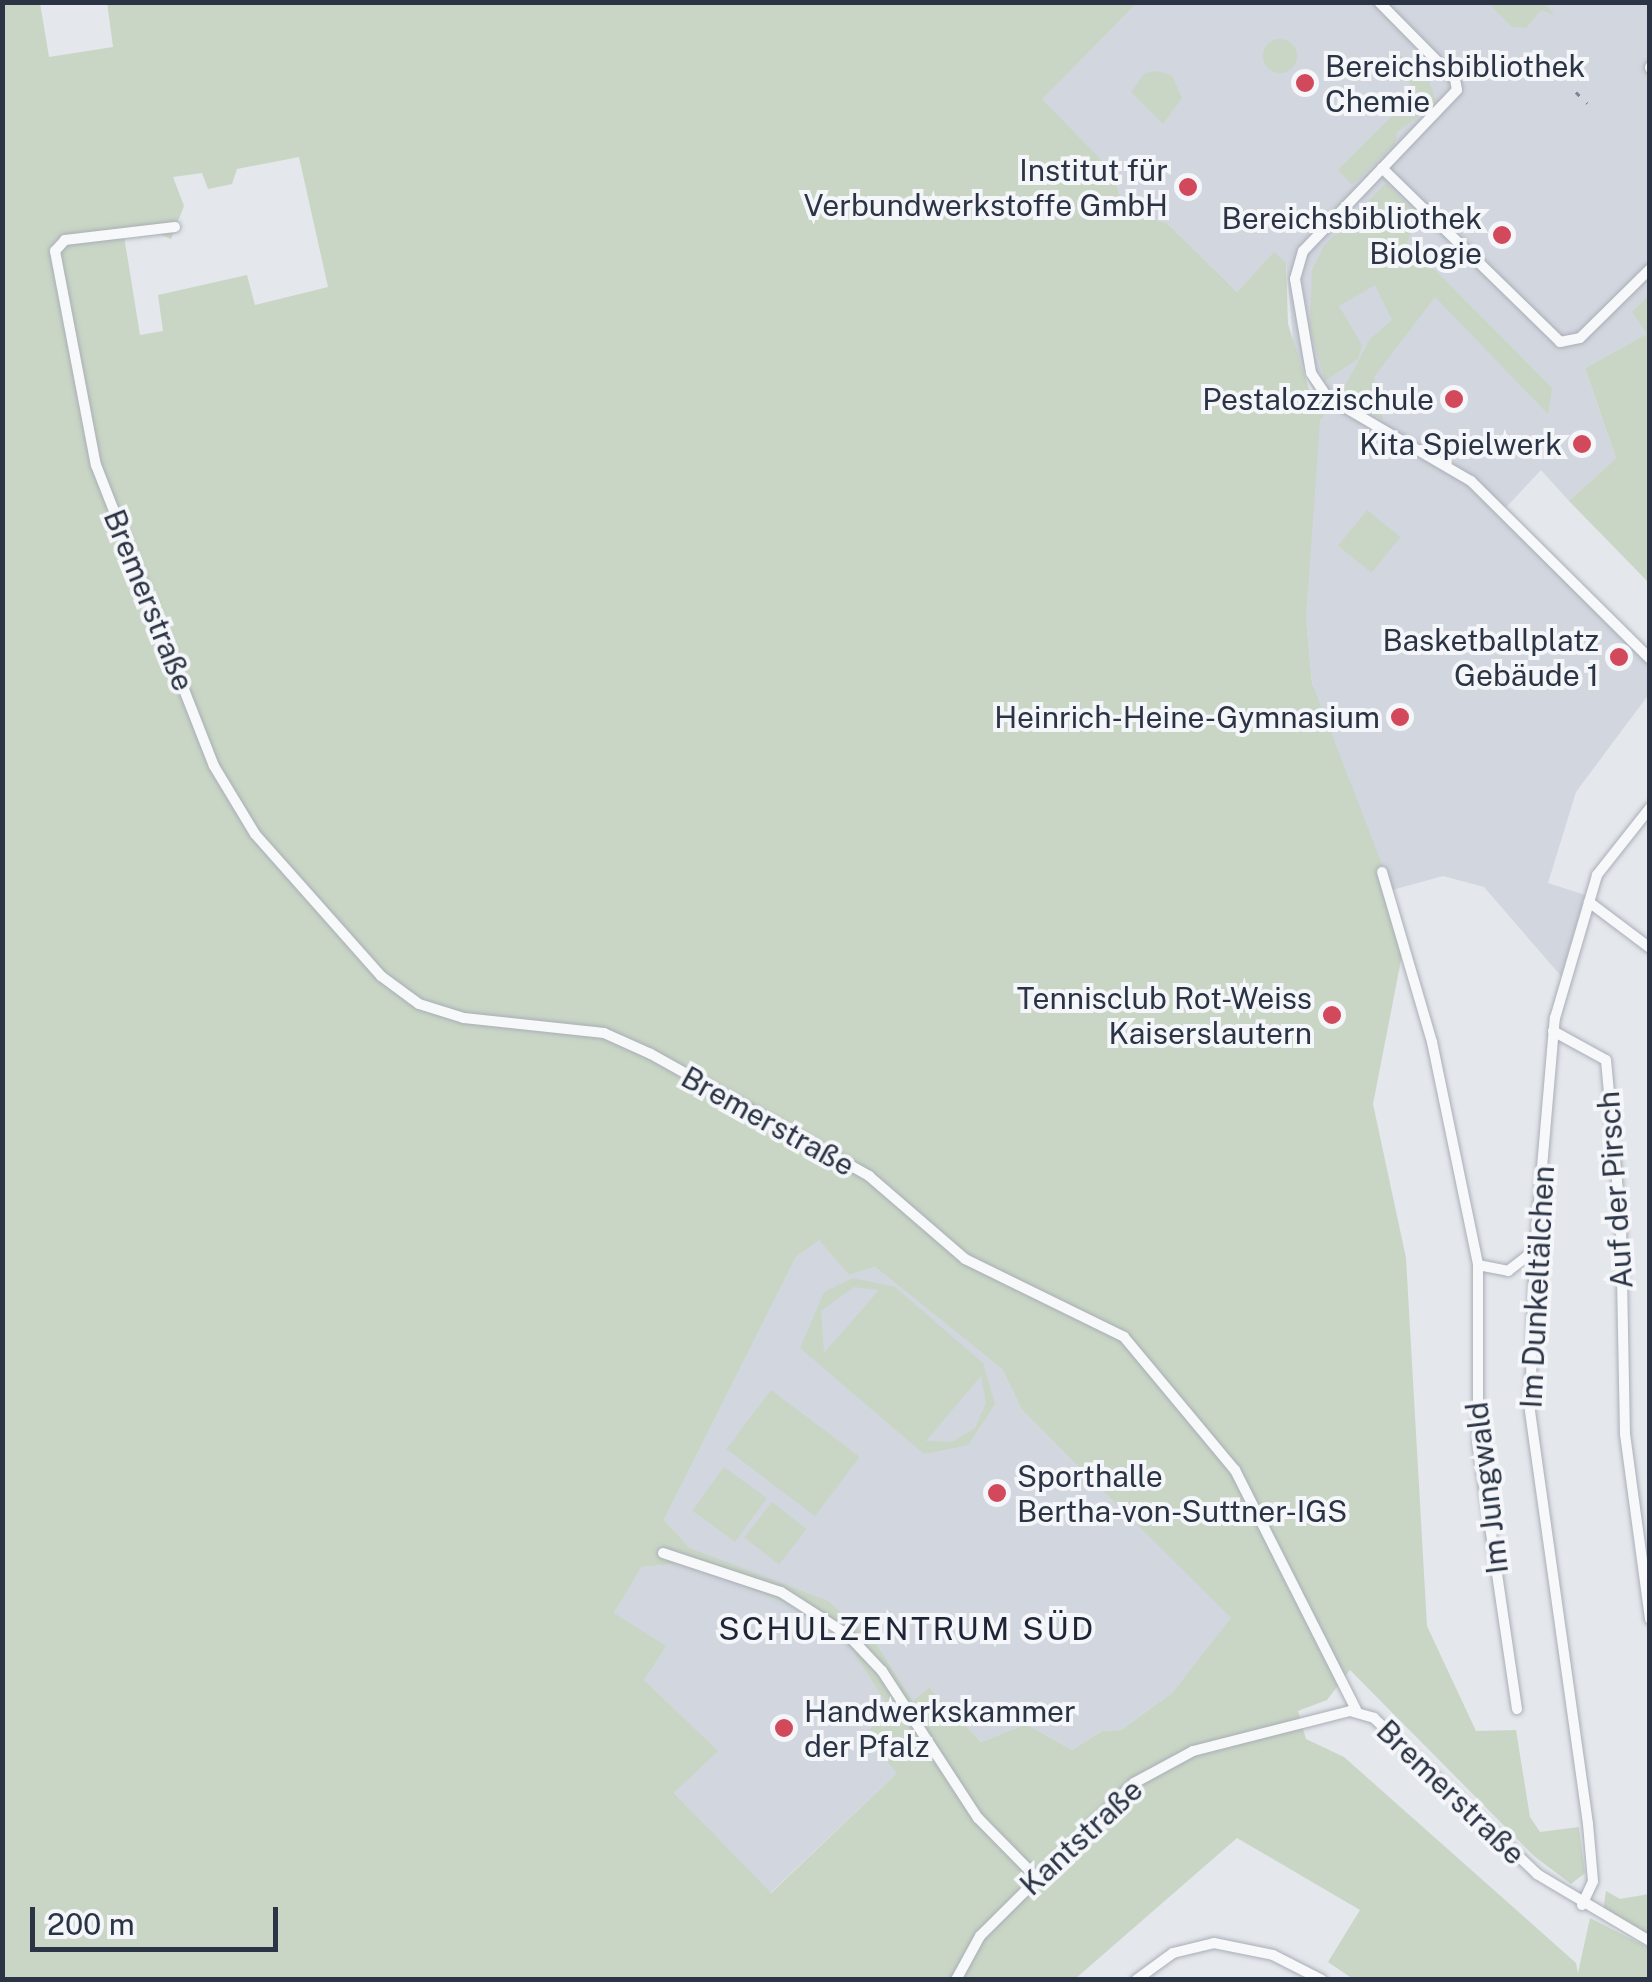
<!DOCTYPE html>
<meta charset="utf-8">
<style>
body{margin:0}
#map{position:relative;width:1652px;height:1982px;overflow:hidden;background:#e4e7ec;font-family:"Public Sans",sans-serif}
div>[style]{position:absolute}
.built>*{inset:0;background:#d2d6de}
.green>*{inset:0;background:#c9d6c5;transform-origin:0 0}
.round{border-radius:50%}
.roads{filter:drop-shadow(0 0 2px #a9aeb7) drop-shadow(0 0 2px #a9aeb7)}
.minor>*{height:10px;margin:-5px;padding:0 5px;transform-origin:5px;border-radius:5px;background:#f7f8fa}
.rail>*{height:2.5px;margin-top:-1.25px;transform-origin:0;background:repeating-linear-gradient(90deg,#7d8696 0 5px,transparent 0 15px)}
.dots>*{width:28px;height:28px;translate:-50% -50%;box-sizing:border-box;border:5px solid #f4f6f9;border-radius:50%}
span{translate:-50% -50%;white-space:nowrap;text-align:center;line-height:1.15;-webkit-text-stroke:8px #f4f6f9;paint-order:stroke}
.poi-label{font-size:30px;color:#2b3445}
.left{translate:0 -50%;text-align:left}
.right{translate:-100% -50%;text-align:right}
.street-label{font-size:30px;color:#2b3445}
.neighbourhood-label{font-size:32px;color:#1d2536;letter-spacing:2.5px}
.frame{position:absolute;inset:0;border:5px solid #2b3445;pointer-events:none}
.scale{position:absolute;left:30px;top:1907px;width:248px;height:45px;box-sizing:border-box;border:5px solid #2b3445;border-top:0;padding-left:12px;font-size:30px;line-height:35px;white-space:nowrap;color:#2b3445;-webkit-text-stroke:8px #f4f6f9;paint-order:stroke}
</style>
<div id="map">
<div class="built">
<i style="clip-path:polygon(1137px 3px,1649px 3px,1649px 333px,1585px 368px,1616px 458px,1569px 501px,1541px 470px,1499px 515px,1649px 664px,1649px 694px,1576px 792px,1548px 883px,1585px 895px,1561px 976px,1484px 887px,1443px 876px,1392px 890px,1332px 751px,1312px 682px,1306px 618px,1318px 399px,1294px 350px,1286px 262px,1274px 253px,1237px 292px,1167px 223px,1142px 216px,1119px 193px,1112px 171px,1041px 99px)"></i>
<i style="clip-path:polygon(819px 1239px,849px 1275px,875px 1267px,1002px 1369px,1022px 1410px,1232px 1618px,1172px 1693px,1121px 1730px,1102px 1731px,1072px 1750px,1026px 1724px,981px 1742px,929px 1687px,913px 1701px,889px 1663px,826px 1603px,690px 1548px,664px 1520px,796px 1257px)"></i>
<i style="clip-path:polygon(686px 1563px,800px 1609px,851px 1648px,887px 1703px,882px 1719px,897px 1773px,770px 1893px,674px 1793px,717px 1751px,644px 1680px,614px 1613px,640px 1567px)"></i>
</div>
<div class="green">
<i style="clip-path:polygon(evenodd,107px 2px,1137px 3px,1042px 99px,1112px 171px,1119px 193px,1142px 216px,1167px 223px,1237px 292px,1274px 252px,1286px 262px,1288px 324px,1309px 389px,1372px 428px,1331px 406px,1320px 420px,1306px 618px,1312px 683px,1392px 890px,1403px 950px,1373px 1104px,1406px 1258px,1427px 1626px,1476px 1731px,1516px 1730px,1530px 1817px,1540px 1832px,1579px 1827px,1585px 1873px,1571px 1884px,1534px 1856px,1350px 1670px,1327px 1700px,1298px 1711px,1306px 1739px,1344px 1757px,1576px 1963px,1578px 1973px,1590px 1918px,1649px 1948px,1649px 1979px,1353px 1979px,1328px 1962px,1360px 1910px,1237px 1838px,1075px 1979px,3px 1980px,3px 3px,40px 3px,49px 57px,113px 47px,107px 2px,299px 157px,328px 287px,255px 305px,247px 275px,158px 295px,163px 331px,140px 335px,124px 236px,155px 232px,171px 239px,184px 206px,173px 177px,202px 173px,208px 189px,232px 184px,237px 169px,299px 157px,107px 2px,819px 1240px,849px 1275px,875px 1267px,1002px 1369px,1022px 1410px,1231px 1618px,1172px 1693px,1121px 1730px,1102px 1731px,1072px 1750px,1026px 1724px,981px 1742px,929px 1687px,913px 1701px,877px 1645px,828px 1601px,690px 1548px,664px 1520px,796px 1257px,819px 1240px,107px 2px,686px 1563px,800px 1609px,851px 1648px,886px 1703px,866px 1737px,897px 1773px,771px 1893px,674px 1793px,718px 1751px,644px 1680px,666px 1646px,614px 1613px,641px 1567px,686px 1563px)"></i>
<i style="clip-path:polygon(1488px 3px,1545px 3px,1554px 15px,1541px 10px,1526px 28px,1512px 27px)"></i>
<i class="round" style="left:1263px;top:39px;width:34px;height:34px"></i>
<i style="clip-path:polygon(1401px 55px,1419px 72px,1424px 68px,1437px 103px,1397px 132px,1395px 144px,1352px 185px,1338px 170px,1417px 91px,1391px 65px)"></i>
<i style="clip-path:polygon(1158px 71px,1172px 76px,1182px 98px,1163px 124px,1131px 92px,1145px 73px)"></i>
<i style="clip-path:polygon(1386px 183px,1419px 216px,1407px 242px,1552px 388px,1548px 414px,1435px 297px,1374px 377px,1383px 420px,1348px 402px,1344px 388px,1370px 339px,1392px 320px,1375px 285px,1339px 306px,1362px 345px,1358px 359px,1325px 381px,1310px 328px,1312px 270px,1324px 246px)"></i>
<i style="clip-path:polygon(1649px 295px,1649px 583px,1569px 501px,1616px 458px,1585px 368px,1647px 334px,1632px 312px)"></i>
<i style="left:1367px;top:510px;width:43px;height:46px;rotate:39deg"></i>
<i style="clip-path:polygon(evenodd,853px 1278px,895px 1287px,983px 1363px,995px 1404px,968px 1445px,924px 1454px,800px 1348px,824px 1292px,853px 1278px,854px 1287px,879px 1290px,824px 1353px,821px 1311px,854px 1287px,853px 1278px,981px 1376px,986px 1403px,975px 1428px,952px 1442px,926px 1441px,981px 1376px)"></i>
<i style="left:771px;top:1390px;width:111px;height:74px;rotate:37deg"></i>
<i style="left:724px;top:1467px;width:53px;height:54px;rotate:36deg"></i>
<i style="left:772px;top:1502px;width:44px;height:45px;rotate:38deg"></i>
<i style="clip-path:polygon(1606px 1891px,1620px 1899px,1649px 1894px,1649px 1936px,1603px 1911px)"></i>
</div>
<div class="roads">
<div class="minor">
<i style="left:1379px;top:2px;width:108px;rotate:45.4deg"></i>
<i style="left:1455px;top:79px;width:11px;rotate:80deg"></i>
<i style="left:1457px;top:90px;width:223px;rotate:133.7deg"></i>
<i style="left:1303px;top:251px;width:29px;rotate:106deg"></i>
<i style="left:1295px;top:279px;width:95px;rotate:80.3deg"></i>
<i style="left:1311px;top:373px;width:29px;rotate:56deg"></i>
<i style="left:1327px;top:397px;width:167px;rotate:30.3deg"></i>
<i style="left:1471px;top:481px;width:252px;rotate:44.8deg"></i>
<i style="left:1650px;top:67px;width:1px;rotate:90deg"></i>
<i style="left:1382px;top:168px;width:249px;rotate:44.3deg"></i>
<i style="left:1560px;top:342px;width:20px;rotate:-11deg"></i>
<i style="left:1580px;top:338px;width:98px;rotate:-44.6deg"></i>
<i style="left:175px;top:227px;width:111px;rotate:173.3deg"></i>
<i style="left:65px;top:240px;width:15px;rotate:132deg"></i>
<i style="left:55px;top:251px;width:218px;rotate:79.2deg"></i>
<i style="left:96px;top:465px;width:323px;rotate:68.6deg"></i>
<i style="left:214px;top:766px;width:79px;rotate:58.9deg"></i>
<i style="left:255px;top:834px;width:190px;rotate:48.4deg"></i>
<i style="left:381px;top:976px;width:47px;rotate:36.4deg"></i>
<i style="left:419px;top:1004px;width:47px;rotate:17.3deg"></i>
<i style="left:464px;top:1018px;width:141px;rotate:6.1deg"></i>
<i style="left:604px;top:1033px;width:51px;rotate:24.1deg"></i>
<i style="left:651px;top:1054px;width:250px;rotate:29.2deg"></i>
<i style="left:869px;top:1176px;width:127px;rotate:40.8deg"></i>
<i style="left:965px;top:1259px;width:177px;rotate:26.1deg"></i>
<i style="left:1124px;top:1337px;width:173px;rotate:50.2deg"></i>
<i style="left:1235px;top:1470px;width:269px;rotate:63.2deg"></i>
<i style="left:1382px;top:872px;width:177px;rotate:73.6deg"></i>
<i style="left:1432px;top:1042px;width:228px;rotate:78.3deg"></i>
<i style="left:1478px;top:1265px;width:31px;rotate:11deg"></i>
<i style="left:1508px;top:1271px;width:34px;rotate:-38deg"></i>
<i style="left:1589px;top:902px;width:76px;rotate:37deg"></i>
<i style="left:1553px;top:1031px;width:60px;rotate:28.7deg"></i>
<i style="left:1606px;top:1060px;width:167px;rotate:84.8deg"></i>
<i style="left:1621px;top:1226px;width:208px;rotate:88.9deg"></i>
<i style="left:1625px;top:1434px;width:187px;rotate:82.3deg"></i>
<i style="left:1478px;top:1265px;width:180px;rotate:90deg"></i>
<i style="left:1478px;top:1445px;width:267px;rotate:81.6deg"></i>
<i style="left:663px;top:1553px;width:124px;rotate:18.3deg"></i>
<i style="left:781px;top:1592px;width:80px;rotate:32.7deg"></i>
<i style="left:848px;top:1635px;width:50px;rotate:46.6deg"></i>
<i style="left:882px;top:1671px;width:176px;rotate:56.9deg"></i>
<i style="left:978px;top:1818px;width:83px;rotate:45.5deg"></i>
<i style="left:1582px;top:1905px;width:26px;rotate:-65deg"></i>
<i style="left:1593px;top:1881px;width:57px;rotate:-95deg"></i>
<i style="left:1588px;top:1824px;width:418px;rotate:-98deg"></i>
<i style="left:1530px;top:1410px;width:161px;rotate:-88.2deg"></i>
<i style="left:1535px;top:1249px;width:232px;rotate:-85.1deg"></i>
<i style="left:1555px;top:1018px;width:149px;rotate:-73.6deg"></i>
<i style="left:1597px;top:875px;width:85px;rotate:-51.7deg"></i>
<i style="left:956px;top:1980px;width:50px;rotate:-61.4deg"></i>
<i style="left:980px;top:1936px;width:217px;rotate:-44.8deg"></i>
<i style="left:1134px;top:1783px;width:67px;rotate:-28.5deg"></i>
<i style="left:1193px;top:1751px;width:162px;rotate:-14.3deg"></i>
<i style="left:1350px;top:1711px;width:25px;rotate:16deg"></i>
<i style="left:1374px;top:1718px;width:226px;rotate:43.7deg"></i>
<i style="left:1537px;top:1874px;width:131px;rotate:30.7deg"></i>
<i style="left:1136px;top:1980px;width:46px;rotate:-36.1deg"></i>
<i style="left:1173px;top:1953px;width:42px;rotate:-13.7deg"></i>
<i style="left:1214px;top:1943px;width:60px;rotate:11.5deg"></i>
<i style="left:1273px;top:1955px;width:55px;rotate:27deg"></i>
</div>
</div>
<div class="rail">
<i style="left:1576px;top:92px;width:16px;rotate:45deg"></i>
</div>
<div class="dots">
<i style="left:1305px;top:83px;background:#d1495b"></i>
<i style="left:1188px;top:187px;background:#d1495b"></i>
<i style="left:1502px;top:235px;background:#d1495b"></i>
<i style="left:1454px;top:399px;background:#d1495b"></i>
<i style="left:1582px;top:444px;background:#d1495b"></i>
<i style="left:1619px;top:657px;background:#d1495b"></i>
<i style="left:1400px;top:717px;background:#d1495b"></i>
<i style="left:1332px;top:1015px;background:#d1495b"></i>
<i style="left:997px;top:1493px;background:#d1495b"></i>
<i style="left:784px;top:1728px;background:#d1495b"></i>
</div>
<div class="poi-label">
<span class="left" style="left:1325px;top:83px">Bereichsbibliothek<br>Chemie</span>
<span class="right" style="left:1168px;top:187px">Institut für<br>Verbundwerkstoffe GmbH</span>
<span class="right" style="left:1482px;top:235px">Bereichsbibliothek<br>Biologie</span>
<span class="right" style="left:1434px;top:399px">Pestalozzischule</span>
<span class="right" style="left:1562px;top:444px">Kita Spielwerk</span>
<span class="right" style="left:1599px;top:657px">Basketballplatz<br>Gebäude 1</span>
<span class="right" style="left:1380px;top:717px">Heinrich-Heine-Gymnasium</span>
<span class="right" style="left:1312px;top:1015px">Tennisclub Rot-Weiss<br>Kaiserslautern</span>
<span class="left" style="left:1017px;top:1493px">Sporthalle<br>Bertha-von-Suttner-IGS</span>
<span class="left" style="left:804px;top:1728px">Handwerkskammer<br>der Pfalz</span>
</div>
<div class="street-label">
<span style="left:149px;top:600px;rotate:68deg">Bremerstraße</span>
<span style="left:768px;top:1121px;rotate:29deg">Bremerstraße</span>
<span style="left:1615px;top:1190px;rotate:-94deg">Auf der Pirsch</span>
<span style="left:1537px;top:1287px;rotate:-87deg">Im Dunkeltälchen</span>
<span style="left:1487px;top:1488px;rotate:-97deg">Im Jungwald</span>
<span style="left:1451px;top:1792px;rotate:44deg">Bremerstraße</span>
<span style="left:1081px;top:1837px;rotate:-43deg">Kantstraße</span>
</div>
<div class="neighbourhood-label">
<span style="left:907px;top:1629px">SCHULZENTRUM SÜD</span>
</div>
<div class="frame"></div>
<div class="scale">200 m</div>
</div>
